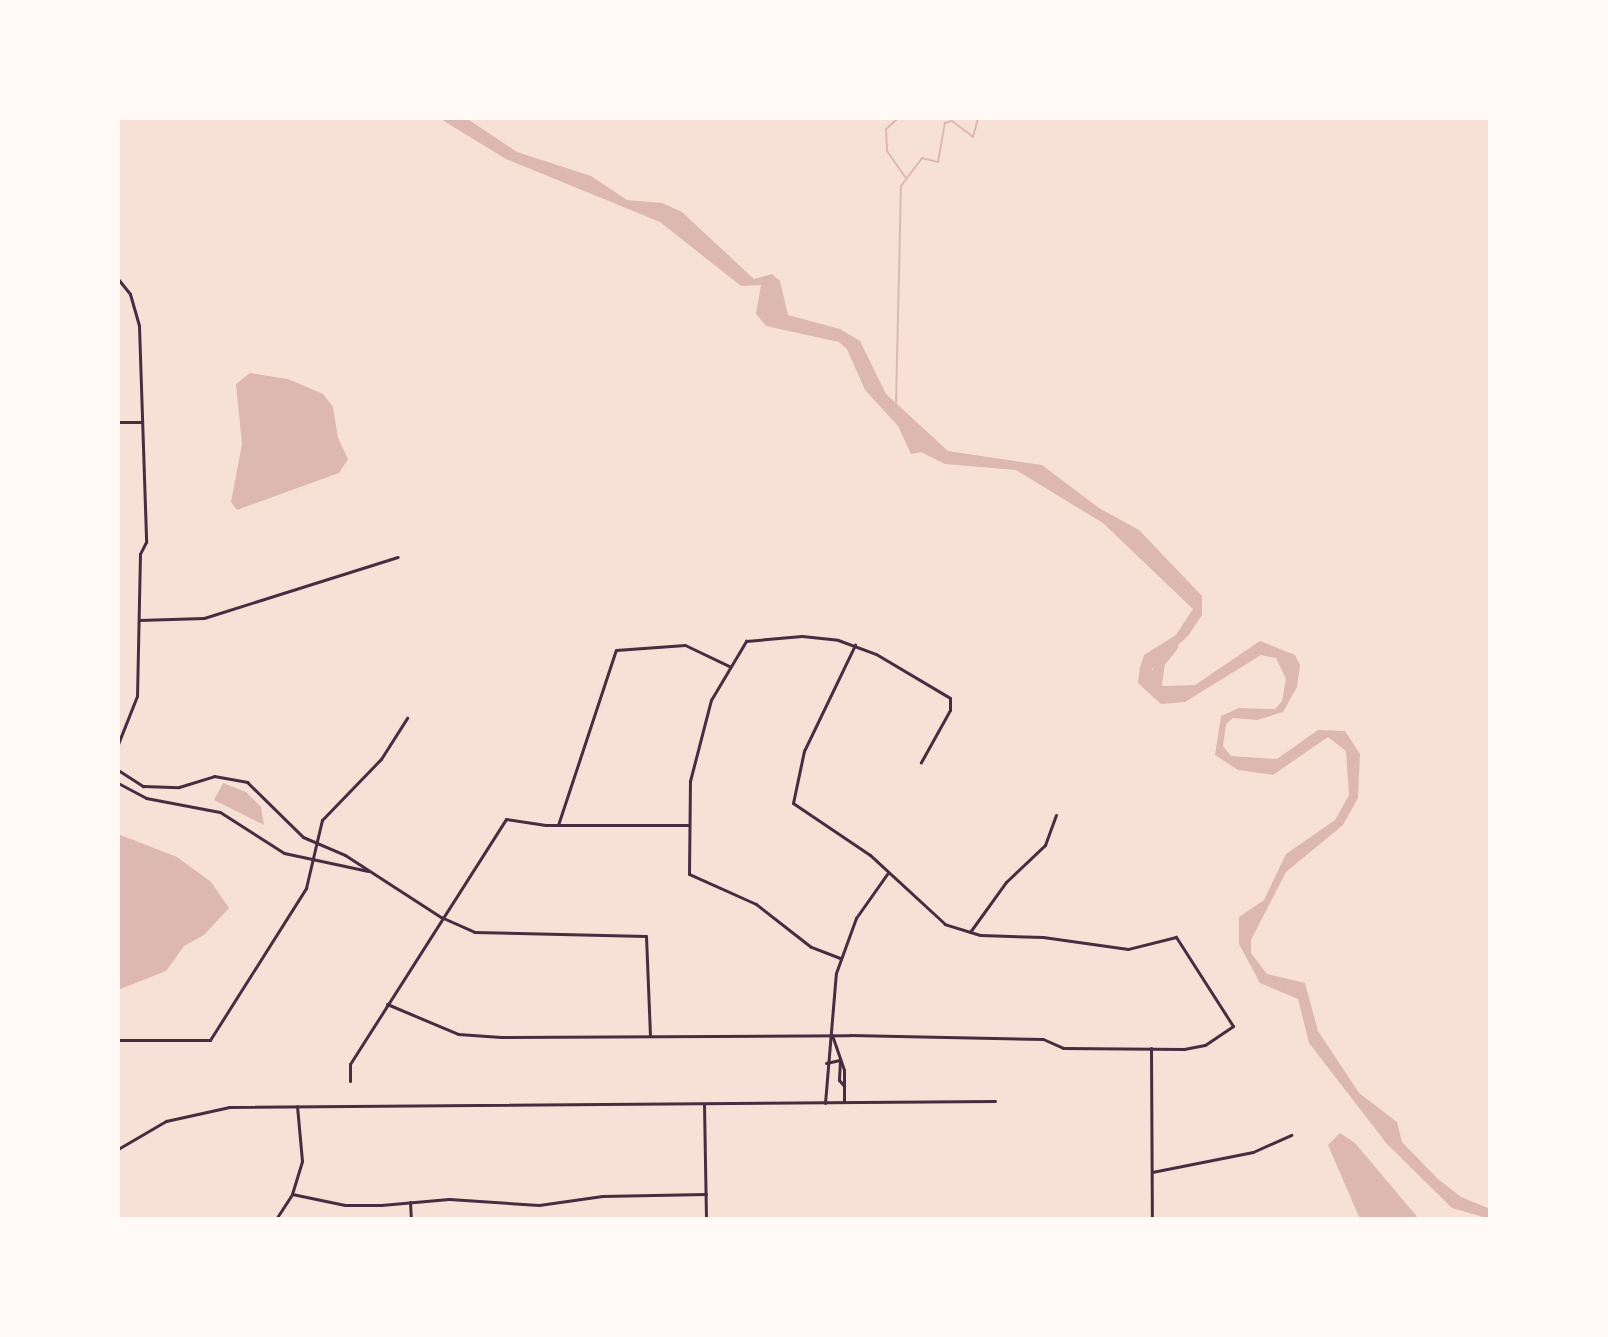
<!DOCTYPE html>
<style>
body{margin:0}
#map{position:relative;width:1608px;height:1337px;overflow:hidden;background:#f7e1d7;font-family:"Source Serif 4",serif}
div>[style]{position:absolute}
.water>*{inset:0;background:#dcb8b0}
.stream>*{height:2px;margin:-1px;padding:0 1px;transform-origin:1px;border-radius:1px;background:#dcb8b0}
.river>*{height:11px;margin:-5.5px;padding:0 5.5px;transform-origin:5.5px;border-radius:5.5px;background:#dcb8b0}
.minor>*{height:3px;margin:-1.5px;padding:0 1.5px;transform-origin:1.5px;border-radius:1.5px;background:#4a2c40}
span{translate:-50% -50%;white-space:nowrap;text-align:center;line-height:1.15;-webkit-text-stroke:8px #fffaf5;paint-order:stroke}
.frame{position:absolute;inset:0;border:120px solid #fffaf5;pointer-events:none}
</style>
<div id="map">
<div class="water">
<i style="clip-path:polygon(439px 118px,466px 118px,517px 152px,591px 176px,627px 200px,662px 203px,682px 212px,754px 279px,772px 274px,780px 281px,788px 315px,840px 329px,860px 341px,886px 394px,948px 451px,1042px 465px,1099px 508px,1139px 530px,1202px 596px,1202px 615px,1188px 636px,1152px 669px,1162px 686px,1195px 685px,1260px 641px,1295px 655px,1300px 665px,1297px 687px,1283px 712px,1257px 720px,1233px 718px,1226px 724px,1223px 746px,1231px 756px,1277px 759px,1318px 730px,1345px 731px,1360px 754px,1358px 798px,1343px 825px,1286px 872px,1251px 940px,1251px 953px,1267px 974px,1305px 983px,1318px 1031px,1359px 1093px,1397px 1122px,1402px 1142px,1438px 1179px,1461px 1197px,1490px 1209px,1490px 1219px,1452px 1208px,1387px 1144px,1309px 1043px,1298px 999px,1260px 983px,1239px 944px,1239px 917px,1264px 900px,1286px 854px,1335px 820px,1349px 795px,1346px 751px,1328px 737px,1273px 775px,1238px 770px,1215px 755px,1221px 716px,1239px 708px,1275px 709px,1282px 701px,1286px 679px,1276px 658px,1261px 655px,1185px 702px,1161px 704px,1138px 683px,1140px 667px,1144px 655px,1176px 635px,1193px 609px,1103px 523px,1016px 470px,945px 464px,921px 452px,911px 454px,898px 426px,865px 390px,847px 349px,839px 342px,766px 326px,756px 314px,761px 285px,741px 286px,660px 222px,506px 159px)"></i>
<i style="clip-path:polygon(250px 373px,288px 379px,323px 394px,333px 407px,338px 438px,348px 459px,339px 473px,237px 510px,231px 502px,242px 444px,236px 384px)"></i>
<i style="clip-path:polygon(223px 783px,246px 792px,261px 807px,264px 825px,214px 800px)"></i>
<i style="clip-path:polygon(118px 834px,177px 857px,211px 882px,229px 908px,204px 935px,184px 946px,166px 971px,118px 990px)"></i>
<i style="clip-path:polygon(1340px 1133px,1355px 1143px,1419px 1219px,1360px 1219px,1328px 1145px)"></i>
</div>
<div class="stream">
<i style="left:898px;top:118px;width:16px;rotate:137deg"></i>
<i style="left:886px;top:129px;width:22px;rotate:87deg"></i>
<i style="left:887px;top:151px;width:32px;rotate:55deg"></i>
<i style="left:896px;top:405px;width:219px;rotate:-88.7deg"></i>
<i style="left:901px;top:186px;width:35px;rotate:-53deg"></i>
<i style="left:922px;top:158px;width:16px;rotate:14deg"></i>
<i style="left:938px;top:162px;width:40px;rotate:-80deg"></i>
<i style="left:945px;top:123px;width:7px;rotate:-16deg"></i>
<i style="left:952px;top:121px;width:26px;rotate:37deg"></i>
<i style="left:973px;top:137px;width:20px;rotate:-75deg"></i>
</div>
<div class="river">
<i style="left:1155px;top:691px;width:29px;rotate:-82deg"></i>
<i style="left:1159px;top:662px;width:21px;rotate:-51deg"></i>
</div>
<div class="minor">
<i style="left:118px;top:279px;width:19px;rotate:51deg"></i>
<i style="left:130px;top:294px;width:33px;rotate:74deg"></i>
<i style="left:139px;top:326px;width:216px;rotate:88.1deg"></i>
<i style="left:146px;top:542px;width:13px;rotate:117deg"></i>
<i style="left:140px;top:554px;width:142px;rotate:91.2deg"></i>
<i style="left:137px;top:696px;width:52px;rotate:111.6deg"></i>
<i style="left:118px;top:422px;width:24px"></i>
<i style="left:139px;top:620px;width:65px;rotate:-1.8deg"></i>
<i style="left:204px;top:618px;width:203px;rotate:-17.5deg"></i>
<i style="left:118px;top:770px;width:30px;rotate:33deg"></i>
<i style="left:143px;top:786px;width:36px;rotate:2deg"></i>
<i style="left:179px;top:787px;width:37px;rotate:-17deg"></i>
<i style="left:214px;top:776px;width:34px;rotate:10deg"></i>
<i style="left:247px;top:782px;width:78px;rotate:44.5deg"></i>
<i style="left:303px;top:837px;width:46px;rotate:23.2deg"></i>
<i style="left:345px;top:855px;width:114px;rotate:32.9deg"></i>
<i style="left:441px;top:917px;width:36px;rotate:24deg"></i>
<i style="left:474px;top:932px;width:172px;rotate:1.3deg"></i>
<i style="left:646px;top:936px;width:100px;rotate:87.7deg"></i>
<i style="left:118px;top:783px;width:32px;rotate:28deg"></i>
<i style="left:146px;top:798px;width:75px;rotate:10.7deg"></i>
<i style="left:220px;top:812px;width:76px;rotate:32.6deg"></i>
<i style="left:284px;top:853px;width:86px;rotate:12.1deg"></i>
<i style="left:558px;top:825px;width:184px;rotate:-71.7deg"></i>
<i style="left:616px;top:650px;width:69px;rotate:-4.1deg"></i>
<i style="left:685px;top:645px;width:49px;rotate:25.5deg"></i>
<i style="left:970px;top:932px;width:62px;rotate:-54.2deg"></i>
<i style="left:1006px;top:882px;width:54px;rotate:-43.5deg"></i>
<i style="left:1045px;top:845px;width:32px;rotate:-70deg"></i>
<i style="left:840px;top:958px;width:31px;rotate:-159deg"></i>
<i style="left:811px;top:947px;width:70px;rotate:-142deg"></i>
<i style="left:756px;top:904px;width:73px;rotate:-155.9deg"></i>
<i style="left:689px;top:874px;width:93px;rotate:-89.4deg"></i>
<i style="left:690px;top:781px;width:84px;rotate:-75.5deg"></i>
<i style="left:711px;top:700px;width:69px;rotate:-59.3deg"></i>
<i style="left:746px;top:641px;width:56px;rotate:-5.1deg"></i>
<i style="left:802px;top:636px;width:36px;rotate:6deg"></i>
<i style="left:838px;top:640px;width:40px;rotate:20.2deg"></i>
<i style="left:876px;top:654px;width:86px;rotate:30.7deg"></i>
<i style="left:950px;top:698px;width:12px;rotate:90deg"></i>
<i style="left:950px;top:710px;width:60px;rotate:119.1deg"></i>
<i style="left:387px;top:1004px;width:77px;rotate:22.9deg"></i>
<i style="left:458px;top:1034px;width:43px;rotate:4deg"></i>
<i style="left:501px;top:1037px;width:349px;rotate:-0.3deg"></i>
<i style="left:850px;top:1035px;width:193px;rotate:1.2deg"></i>
<i style="left:1043px;top:1039px;width:22px;rotate:24deg"></i>
<i style="left:1063px;top:1048px;width:121px;rotate:0.5deg"></i>
<i style="left:1184px;top:1049px;width:21px;rotate:-11deg"></i>
<i style="left:1205px;top:1045px;width:34px;rotate:-34deg"></i>
<i style="left:1233px;top:1026px;width:106px;rotate:-122.6deg"></i>
<i style="left:1176px;top:937px;width:49px;rotate:166deg"></i>
<i style="left:1128px;top:949px;width:86px;rotate:-172deg"></i>
<i style="left:1043px;top:937px;width:63px;rotate:-178.2deg"></i>
<i style="left:980px;top:935px;width:37px;rotate:-163deg"></i>
<i style="left:945px;top:924px;width:102px;rotate:-137.4deg"></i>
<i style="left:870px;top:855px;width:93px;rotate:-146deg"></i>
<i style="left:793px;top:803px;width:53px;rotate:-78.1deg"></i>
<i style="left:804px;top:751px;width:118px;rotate:-64.3deg"></i>
<i style="left:832px;top:1035px;width:37px;rotate:71deg"></i>
<i style="left:844px;top:1070px;width:32px;rotate:90deg"></i>
<i style="left:118px;top:1040px;width:92px"></i>
<i style="left:210px;top:1040px;width:180px;rotate:-57.7deg"></i>
<i style="left:306px;top:888px;width:70px;rotate:-76.8deg"></i>
<i style="left:322px;top:820px;width:85px;rotate:-46deg"></i>
<i style="left:381px;top:759px;width:49px;rotate:-57.6deg"></i>
<i style="left:1151px;top:1048px;width:171px;rotate:89.7deg"></i>
<i style="left:826px;top:1063px;width:14px;rotate:-12deg"></i>
<i style="left:840px;top:1060px;width:20px;rotate:93deg"></i>
<i style="left:839px;top:1080px;width:8px;rotate:50deg"></i>
<i style="left:350px;top:1081px;width:17px;rotate:-90deg"></i>
<i style="left:350px;top:1064px;width:290px;rotate:-57.5deg"></i>
<i style="left:506px;top:819px;width:40px;rotate:8.5deg"></i>
<i style="left:546px;top:825px;width:143px"></i>
<i style="left:825px;top:1103px;width:130px;rotate:-85.2deg"></i>
<i style="left:836px;top:973px;width:59px;rotate:-70deg"></i>
<i style="left:856px;top:918px;width:54px;rotate:-54.8deg"></i>
<i style="left:704px;top:1104px;width:115px;rotate:89deg"></i>
<i style="left:118px;top:1149px;width:56px;rotate:-30.3deg"></i>
<i style="left:166px;top:1121px;width:65px;rotate:-12.5deg"></i>
<i style="left:229px;top:1107px;width:766px;rotate:-0.45deg"></i>
<i style="left:1152px;top:1172px;width:103px;rotate:-11.2deg"></i>
<i style="left:1253px;top:1152px;width:42px;rotate:-24.1deg"></i>
<i style="left:292px;top:1194px;width:54px;rotate:11.7deg"></i>
<i style="left:345px;top:1205px;width:36px"></i>
<i style="left:381px;top:1205px;width:68px;rotate:-5deg"></i>
<i style="left:449px;top:1199px;width:90px;rotate:3.8deg"></i>
<i style="left:539px;top:1205px;width:64px;rotate:-8.1deg"></i>
<i style="left:602px;top:1196px;width:104px;rotate:-1.1deg"></i>
<i style="left:410px;top:1202px;width:17px;rotate:87deg"></i>
<i style="left:276px;top:1219px;width:30px;rotate:-57deg"></i>
<i style="left:292px;top:1194px;width:34px;rotate:-73deg"></i>
<i style="left:302px;top:1161px;width:55px;rotate:-95.2deg"></i>
</div>
<div class="frame"></div>
</div>
